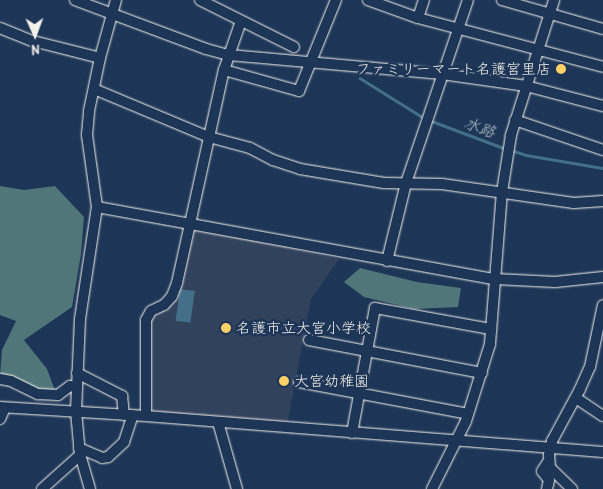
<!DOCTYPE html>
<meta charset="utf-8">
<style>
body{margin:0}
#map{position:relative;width:603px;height:489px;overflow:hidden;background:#1d3557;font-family:"Patrick Hand","Klee One",sans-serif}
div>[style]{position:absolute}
.built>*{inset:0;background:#31425d}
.green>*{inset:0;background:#507679}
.water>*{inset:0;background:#436f88;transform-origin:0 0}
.stream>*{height:2.5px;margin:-1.25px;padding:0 1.25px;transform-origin:1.25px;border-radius:1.25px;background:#436f88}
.roads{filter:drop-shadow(0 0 1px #f4f1e8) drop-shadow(0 0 1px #f4f1e8)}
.minor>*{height:10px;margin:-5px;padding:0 5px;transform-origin:5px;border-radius:5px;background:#1d3557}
.dots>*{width:14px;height:14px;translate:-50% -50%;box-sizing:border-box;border:2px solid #1d3557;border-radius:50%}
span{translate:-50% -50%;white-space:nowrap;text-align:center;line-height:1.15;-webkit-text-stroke:5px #1d3557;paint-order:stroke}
.poi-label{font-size:15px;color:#f4f1e8}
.right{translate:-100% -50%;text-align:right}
.left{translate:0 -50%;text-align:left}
.water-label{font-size:16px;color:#b6c4c6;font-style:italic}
.north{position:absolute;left:10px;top:10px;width:50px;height:50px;-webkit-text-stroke:4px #1d3557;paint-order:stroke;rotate:178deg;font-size:14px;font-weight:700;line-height:20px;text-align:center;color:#f4f1e8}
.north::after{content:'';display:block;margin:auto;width:18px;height:22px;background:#f4f1e8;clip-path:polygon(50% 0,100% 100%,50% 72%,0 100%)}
</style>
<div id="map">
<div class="built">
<i style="clip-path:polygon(189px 223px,339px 259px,311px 299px,287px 426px,146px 416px,146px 320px,172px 296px)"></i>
</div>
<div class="green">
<i style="clip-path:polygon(0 186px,24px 190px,55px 186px,84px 217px,81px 254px,72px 307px,24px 340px,47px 369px,56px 393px,45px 394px,0 376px,2px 350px,16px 321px,0 315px)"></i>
<i style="clip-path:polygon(360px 268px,417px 282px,461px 288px,458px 307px,415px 309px,364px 297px,344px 282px)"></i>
</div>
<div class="water">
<i style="left:180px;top:289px;width:15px;height:32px;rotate:8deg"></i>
</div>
<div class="stream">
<i style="left:360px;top:78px;width:75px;rotate:32deg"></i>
<i style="left:429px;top:120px;width:82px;rotate:20.6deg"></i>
<i style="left:511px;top:150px;width:16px;rotate:18deg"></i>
<i style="left:526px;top:155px;width:78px;rotate:9.6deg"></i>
</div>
<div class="roads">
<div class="minor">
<i style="left:75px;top:0;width:140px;rotate:20.5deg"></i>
<i style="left:206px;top:49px;width:24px;rotate:15deg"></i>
<i style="left:229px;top:55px;width:214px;rotate:5.1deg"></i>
<i style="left:442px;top:74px;width:85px;rotate:8.1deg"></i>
<i style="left:526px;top:86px;width:80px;rotate:14.6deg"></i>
<i style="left:200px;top:0;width:105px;rotate:26.6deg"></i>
<i style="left:368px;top:0;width:53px;rotate:19.8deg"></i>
<i style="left:418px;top:18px;width:191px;rotate:14.8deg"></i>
<i style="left:502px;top:0;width:105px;rotate:16deg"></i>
<i style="left:418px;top:18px;width:19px;rotate:-72deg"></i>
<i style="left:0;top:28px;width:35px;rotate:22deg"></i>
<i style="left:33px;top:41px;width:69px;rotate:14.2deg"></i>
<i style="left:224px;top:70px;width:78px;rotate:15.6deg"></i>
<i style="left:299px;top:91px;width:98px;rotate:-67.9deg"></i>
<i style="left:94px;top:89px;width:125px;rotate:22.7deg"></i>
<i style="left:209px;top:137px;width:42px;rotate:15deg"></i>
<i style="left:250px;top:148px;width:26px;rotate:28deg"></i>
<i style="left:273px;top:160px;width:28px;rotate:18deg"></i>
<i style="left:300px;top:169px;width:85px;rotate:9.5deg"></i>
<i style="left:384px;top:183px;width:58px;rotate:1deg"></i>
<i style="left:442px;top:184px;width:133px;rotate:8.2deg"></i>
<i style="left:574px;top:203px;width:29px;rotate:-4deg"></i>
<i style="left:515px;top:120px;width:93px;rotate:18.8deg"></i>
<i style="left:97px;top:207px;width:404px;rotate:10.3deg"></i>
<i style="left:495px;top:279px;width:60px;rotate:2.9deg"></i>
<i style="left:555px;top:282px;width:48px;rotate:-5.9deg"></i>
<i style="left:387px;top:261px;width:80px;rotate:-76.3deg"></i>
<i style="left:406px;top:183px;width:193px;rotate:-71.3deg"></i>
<i style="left:309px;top:340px;width:176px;rotate:10.8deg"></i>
<i style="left:77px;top:373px;width:51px;rotate:27.1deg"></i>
<i style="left:122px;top:396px;width:19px;rotate:84deg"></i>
<i style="left:0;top:379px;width:11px;rotate:10deg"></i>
<i style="left:11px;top:381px;width:30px;rotate:26deg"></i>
<i style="left:38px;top:394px;width:20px;rotate:3deg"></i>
<i style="left:58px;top:395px;width:15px;rotate:-37deg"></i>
<i style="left:70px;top:386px;width:7px;rotate:8deg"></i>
<i style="left:299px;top:382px;width:172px;rotate:10.7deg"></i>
<i style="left:576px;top:398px;width:32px;rotate:34deg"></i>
<i style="left:0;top:407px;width:146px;rotate:3.5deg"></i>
<i style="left:146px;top:416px;width:458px;rotate:4.5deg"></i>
<i style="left:146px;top:416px;width:96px;rotate:-90deg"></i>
<i style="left:146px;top:320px;width:10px;rotate:-61deg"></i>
<i style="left:151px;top:311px;width:14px;rotate:-25deg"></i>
<i style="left:164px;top:305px;width:12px;rotate:-48deg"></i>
<i style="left:172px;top:296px;width:14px;rotate:-69deg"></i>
<i style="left:177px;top:283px;width:218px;rotate:-77.6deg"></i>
<i style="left:224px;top:70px;width:52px;rotate:-70.9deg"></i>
<i style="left:0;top:419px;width:12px;rotate:-66deg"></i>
<i style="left:218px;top:422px;width:70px;rotate:74.2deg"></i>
<i style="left:352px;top:433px;width:127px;rotate:-79.6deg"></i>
<i style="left:375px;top:308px;width:118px;rotate:10.3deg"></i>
<i style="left:79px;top:448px;width:25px;rotate:23deg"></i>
<i style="left:102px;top:458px;width:6px;rotate:-9deg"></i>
<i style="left:108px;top:457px;width:22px;rotate:-43deg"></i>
<i style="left:124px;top:442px;width:28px;rotate:-72deg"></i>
<i style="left:42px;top:489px;width:51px;rotate:-41.8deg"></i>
<i style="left:90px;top:489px;width:35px;rotate:-106deg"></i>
<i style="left:80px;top:455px;width:44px;rotate:-95.2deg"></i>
<i style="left:76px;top:411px;width:92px;rotate:-87.5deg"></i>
<i style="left:80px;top:319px;width:113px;rotate:-81.4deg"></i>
<i style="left:97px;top:207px;width:73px;rotate:-97.9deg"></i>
<i style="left:87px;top:135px;width:24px;rotate:-85deg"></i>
<i style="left:89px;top:111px;width:54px;rotate:-78.3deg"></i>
<i style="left:100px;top:58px;width:60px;rotate:-74.6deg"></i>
<i style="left:432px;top:489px;width:76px;rotate:-63.4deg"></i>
<i style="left:466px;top:421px;width:81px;rotate:-72.7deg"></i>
<i style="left:490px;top:344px;width:152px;rotate:-85.5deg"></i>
<i style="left:502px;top:192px;width:58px;rotate:-81deg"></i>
<i style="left:511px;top:135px;width:142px;rotate:-72.3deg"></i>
<i style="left:547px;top:489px;width:9px;rotate:-77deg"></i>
<i style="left:549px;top:480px;width:11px;rotate:-128deg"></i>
<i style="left:542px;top:471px;width:11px;rotate:-56deg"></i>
<i style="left:572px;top:489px;width:30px;rotate:-136deg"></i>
<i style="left:550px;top:468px;width:13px;rotate:-94deg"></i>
<i style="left:549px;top:455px;width:14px;rotate:-78deg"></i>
<i style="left:552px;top:441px;width:59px;rotate:-61.7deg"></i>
<i style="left:580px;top:389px;width:24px;rotate:-66deg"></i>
<i style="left:590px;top:367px;width:63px;rotate:-78.2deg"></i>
</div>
</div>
<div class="dots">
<i style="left:561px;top:69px;background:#ffd166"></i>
<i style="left:226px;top:328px;background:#ffd166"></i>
<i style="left:284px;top:381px;background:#ffd166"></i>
</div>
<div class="poi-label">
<span class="right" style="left:551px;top:69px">ファミリーマート名護宮里店</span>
<span class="left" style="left:236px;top:328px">名護市立大宮小学校</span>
<span class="left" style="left:294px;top:381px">大宮幼稚園</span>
</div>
<div class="water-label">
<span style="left:480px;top:127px;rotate:20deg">水路</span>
</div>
<div class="north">N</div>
</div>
